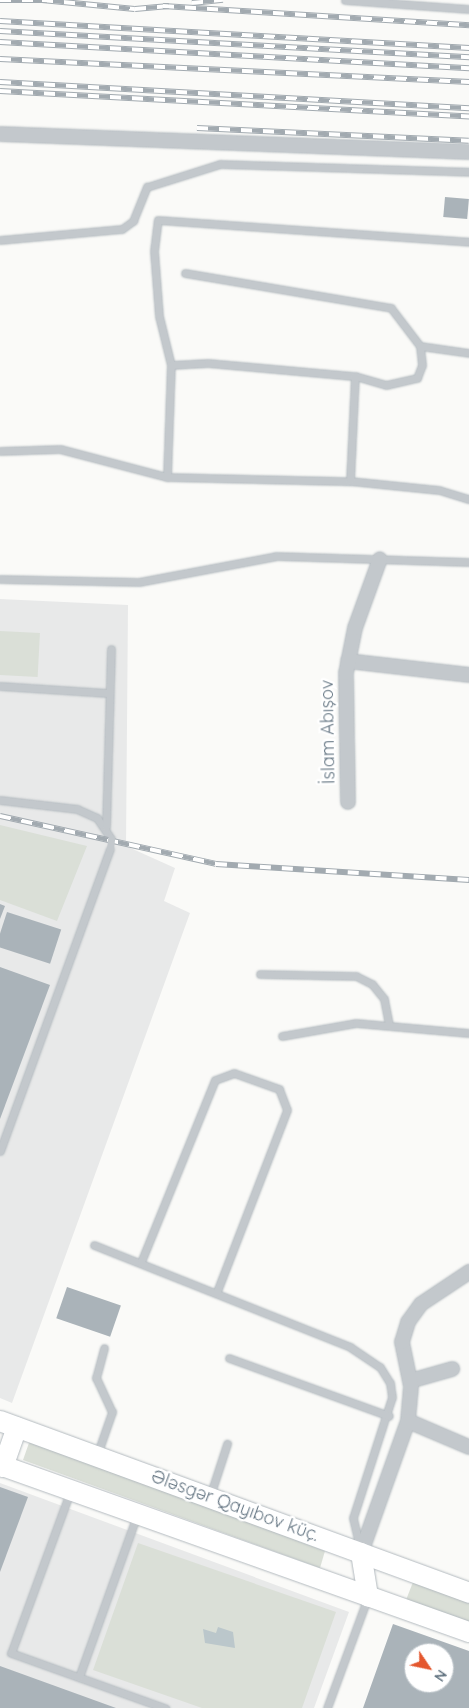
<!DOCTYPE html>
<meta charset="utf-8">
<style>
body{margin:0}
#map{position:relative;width:469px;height:1708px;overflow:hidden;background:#fafaf8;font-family:Quicksand,sans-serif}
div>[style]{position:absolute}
.built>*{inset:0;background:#e8e9e9}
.green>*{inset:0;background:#dadfd7;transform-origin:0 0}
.water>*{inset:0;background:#bbc7cb}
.building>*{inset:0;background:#aab3b9;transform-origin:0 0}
.roads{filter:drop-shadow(0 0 1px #b3babf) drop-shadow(0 0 1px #b3babf)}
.service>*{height:7px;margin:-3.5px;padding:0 3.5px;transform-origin:3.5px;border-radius:3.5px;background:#c3c8cc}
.minor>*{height:14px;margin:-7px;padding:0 7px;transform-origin:7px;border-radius:7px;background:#c3c8cc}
.secondary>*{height:20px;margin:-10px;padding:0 10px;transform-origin:10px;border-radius:10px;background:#fff}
.rail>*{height:5.5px;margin-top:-2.75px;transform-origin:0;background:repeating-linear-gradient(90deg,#fff 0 11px,#a2aab0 0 22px);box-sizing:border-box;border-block:1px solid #a2aab0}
.service-bridge>*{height:7px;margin:-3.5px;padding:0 3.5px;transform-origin:3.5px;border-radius:3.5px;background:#c3c8cc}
span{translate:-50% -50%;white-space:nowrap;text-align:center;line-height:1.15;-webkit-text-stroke:5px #fff;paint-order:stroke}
.street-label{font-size:18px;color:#657683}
.north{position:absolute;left:404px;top:1643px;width:50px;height:50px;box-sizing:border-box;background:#fff;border:1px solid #c1c8cd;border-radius:50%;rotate:124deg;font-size:14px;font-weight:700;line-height:20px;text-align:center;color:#657683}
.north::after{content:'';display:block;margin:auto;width:18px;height:22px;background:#e4572e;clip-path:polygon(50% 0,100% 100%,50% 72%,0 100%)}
</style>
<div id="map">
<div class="built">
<i style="clip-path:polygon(0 599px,128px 605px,126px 846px,175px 868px,164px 901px,190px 913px,12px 1403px,0 1398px)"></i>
<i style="clip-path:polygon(0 1483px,349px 1612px,314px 1708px,0 1708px)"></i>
</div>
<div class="green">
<i style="left:0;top:631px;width:40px;height:44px;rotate:3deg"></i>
<i style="clip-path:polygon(0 825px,87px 846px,57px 921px,0 900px)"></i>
<i style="clip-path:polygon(30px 1440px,325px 1551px,320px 1568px,23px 1460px)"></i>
<i style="clip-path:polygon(138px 1543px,336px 1612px,302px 1708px,202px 1708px,93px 1670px)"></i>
<i style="clip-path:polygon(413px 1582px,469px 1603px,469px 1622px,406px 1600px)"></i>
</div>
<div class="water">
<i style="clip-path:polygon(218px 1627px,233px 1632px,235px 1648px,205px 1643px,203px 1629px,216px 1633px)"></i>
</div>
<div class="building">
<i style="left:445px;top:197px;width:24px;height:20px;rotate:5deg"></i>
<i style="clip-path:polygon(0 904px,5px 906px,0 919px)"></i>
<i style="left:7px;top:912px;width:57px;height:36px;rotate:18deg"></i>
<i style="clip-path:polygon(0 967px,50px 985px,0 1119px)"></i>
<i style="left:67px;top:1287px;width:57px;height:33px;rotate:19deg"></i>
<i style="clip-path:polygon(0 1487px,28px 1497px,0 1572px)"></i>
<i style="clip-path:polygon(evenodd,393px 1624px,469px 1651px,469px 1708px,363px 1708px,393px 1624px,414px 1653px,444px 1653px,444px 1683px,414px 1683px,414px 1653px)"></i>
<i style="clip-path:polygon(0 1666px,116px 1708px,0 1708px)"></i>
</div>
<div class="roads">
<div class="service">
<i style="left:345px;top:0;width:124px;rotate:4.2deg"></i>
<i style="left:0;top:240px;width:122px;rotate:-5.2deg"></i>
<i style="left:122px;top:229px;width:14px;rotate:-36deg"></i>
<i style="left:133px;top:221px;width:37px;rotate:-68deg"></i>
<i style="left:147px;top:187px;width:77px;rotate:-17.5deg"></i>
<i style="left:220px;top:164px;width:249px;rotate:1.8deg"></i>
<i style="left:185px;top:273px;width:209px;rotate:9.6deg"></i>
<i style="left:391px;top:308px;width:48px;rotate:52.7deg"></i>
<i style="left:420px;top:346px;width:49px;rotate:8.1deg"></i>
<i style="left:171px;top:365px;width:50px;rotate:-103.8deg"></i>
<i style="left:159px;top:316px;width:65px;rotate:-94.4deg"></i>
<i style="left:154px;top:251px;width:31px;rotate:-83deg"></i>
<i style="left:158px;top:220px;width:312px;rotate:4deg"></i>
<i style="left:0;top:451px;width:60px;rotate:-1.9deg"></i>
<i style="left:60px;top:449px;width:111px;rotate:14.7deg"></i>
<i style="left:167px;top:477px;width:112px;rotate:-88deg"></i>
<i style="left:171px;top:365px;width:37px;rotate:-3deg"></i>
<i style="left:208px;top:363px;width:148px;rotate:5.1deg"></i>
<i style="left:355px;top:376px;width:32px;rotate:16deg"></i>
<i style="left:386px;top:385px;width:32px;rotate:-13deg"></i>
<i style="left:417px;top:378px;width:14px;rotate:-69deg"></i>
<i style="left:422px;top:365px;width:19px;rotate:-96deg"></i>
<i style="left:167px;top:477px;width:183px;rotate:1.3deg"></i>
<i style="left:350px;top:481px;width:89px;rotate:5.8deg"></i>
<i style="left:439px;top:490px;width:31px;rotate:17deg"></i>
<i style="left:350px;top:481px;width:105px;rotate:-87.3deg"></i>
<i style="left:0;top:579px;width:139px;rotate:1.2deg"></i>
<i style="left:139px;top:582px;width:139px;rotate:-10.7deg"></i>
<i style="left:276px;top:556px;width:193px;rotate:1.8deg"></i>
<i style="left:0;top:686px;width:108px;rotate:3.7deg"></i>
<i style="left:0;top:800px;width:78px;rotate:6.7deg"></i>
<i style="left:77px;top:809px;width:22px;rotate:24deg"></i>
<i style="left:97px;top:818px;width:25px;rotate:56deg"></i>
<i style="left:106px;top:827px;width:178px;rotate:-88.4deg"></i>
<i style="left:260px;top:974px;width:96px;rotate:1.2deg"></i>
<i style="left:356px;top:976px;width:18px;rotate:27deg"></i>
<i style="left:372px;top:984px;width:19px;rotate:51deg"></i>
<i style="left:384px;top:999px;width:26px;rotate:79deg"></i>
<i style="left:282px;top:1036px;width:75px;rotate:-10deg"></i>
<i style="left:356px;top:1023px;width:113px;rotate:5.1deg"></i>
<i style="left:0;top:1151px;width:321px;rotate:-70deg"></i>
<i style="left:94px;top:1245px;width:276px;rotate:21.7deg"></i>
<i style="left:350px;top:1347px;width:36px;rotate:34deg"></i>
<i style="left:380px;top:1367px;width:19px;rotate:58deg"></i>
<i style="left:390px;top:1383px;width:14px;rotate:82deg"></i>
<i style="left:392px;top:1397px;width:127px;rotate:107.9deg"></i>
<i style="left:353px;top:1518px;width:31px;rotate:77deg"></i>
<i style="left:141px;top:1262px;width:196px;rotate:-67.9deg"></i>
<i style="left:215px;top:1080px;width:20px;rotate:-20deg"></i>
<i style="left:234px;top:1073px;width:48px;rotate:19.6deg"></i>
<i style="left:279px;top:1089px;width:22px;rotate:69deg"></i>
<i style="left:287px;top:1110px;width:194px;rotate:111.1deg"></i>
<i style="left:229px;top:1358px;width:170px;rotate:19.9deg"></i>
<i style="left:97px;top:1455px;width:46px;rotate:-70.8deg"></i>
<i style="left:112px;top:1412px;width:38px;rotate:-115deg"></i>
<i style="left:96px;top:1378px;width:31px;rotate:-75deg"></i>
<i style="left:70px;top:1492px;width:171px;rotate:110.1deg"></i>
<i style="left:11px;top:1653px;width:164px;rotate:19.7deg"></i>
<i style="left:210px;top:1496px;width:55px;rotate:-71.9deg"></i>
<i style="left:79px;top:1677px;width:172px;rotate:-70.3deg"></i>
<i style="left:327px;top:1708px;width:116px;rotate:-69.8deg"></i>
</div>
<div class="minor">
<i style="left:0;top:134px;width:469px;rotate:2.2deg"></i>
<i style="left:348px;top:661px;width:122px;rotate:6.6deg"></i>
<i style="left:348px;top:802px;width:129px;rotate:-90.9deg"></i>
<i style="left:346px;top:673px;width:46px;rotate:-78.7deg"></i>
<i style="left:355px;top:628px;width:73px;rotate:-70.1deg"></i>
<i style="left:410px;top:1381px;width:44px;rotate:-15.9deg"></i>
<i style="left:408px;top:1421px;width:35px;rotate:-85deg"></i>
<i style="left:411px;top:1386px;width:45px;rotate:-101.6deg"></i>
<i style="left:402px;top:1342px;width:21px;rotate:-73deg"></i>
<i style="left:408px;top:1322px;width:22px;rotate:-54deg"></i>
<i style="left:421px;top:1304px;width:58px;rotate:-33.7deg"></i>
<i style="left:361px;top:1553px;width:140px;rotate:-70.4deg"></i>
<i style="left:408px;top:1421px;width:66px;rotate:23.1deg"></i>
</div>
<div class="secondary">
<i style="left:0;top:1421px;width:500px;rotate:20.1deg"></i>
<i style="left:0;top:1465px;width:498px;rotate:19.6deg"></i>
<i style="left:3px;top:1467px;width:42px;rotate:-70.7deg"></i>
<i style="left:361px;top:1553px;width:44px;rotate:80.8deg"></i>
</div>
</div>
<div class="rail">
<i style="left:0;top:0;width:47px"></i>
<i style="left:42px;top:0;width:93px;rotate:5.5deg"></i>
<i style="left:135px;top:9px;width:34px;rotate:-5deg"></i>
<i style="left:192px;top:3px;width:31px;rotate:-6deg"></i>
<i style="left:163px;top:6px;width:307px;rotate:3.6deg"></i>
<i style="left:0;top:21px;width:470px;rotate:3.3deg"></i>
<i style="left:0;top:31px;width:470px;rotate:3.2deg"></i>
<i style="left:0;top:42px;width:470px;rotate:3.2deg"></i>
<i style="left:0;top:59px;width:470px;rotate:2.8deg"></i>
<i style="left:0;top:82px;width:470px;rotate:3.2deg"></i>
<i style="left:0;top:91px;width:470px;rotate:3.1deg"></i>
<i style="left:197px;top:128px;width:272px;rotate:2.7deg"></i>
<i style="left:0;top:816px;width:221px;rotate:12.5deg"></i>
<i style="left:216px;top:864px;width:254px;rotate:3.6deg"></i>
</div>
<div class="service-bridge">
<i style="left:110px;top:849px;width:10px;rotate:-84deg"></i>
</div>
<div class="street-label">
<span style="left:328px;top:732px;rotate:-91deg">İslam Abışov</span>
<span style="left:235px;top:1506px;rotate:20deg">Ələsgər Qayıbov küç.</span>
</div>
<div class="north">N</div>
</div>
